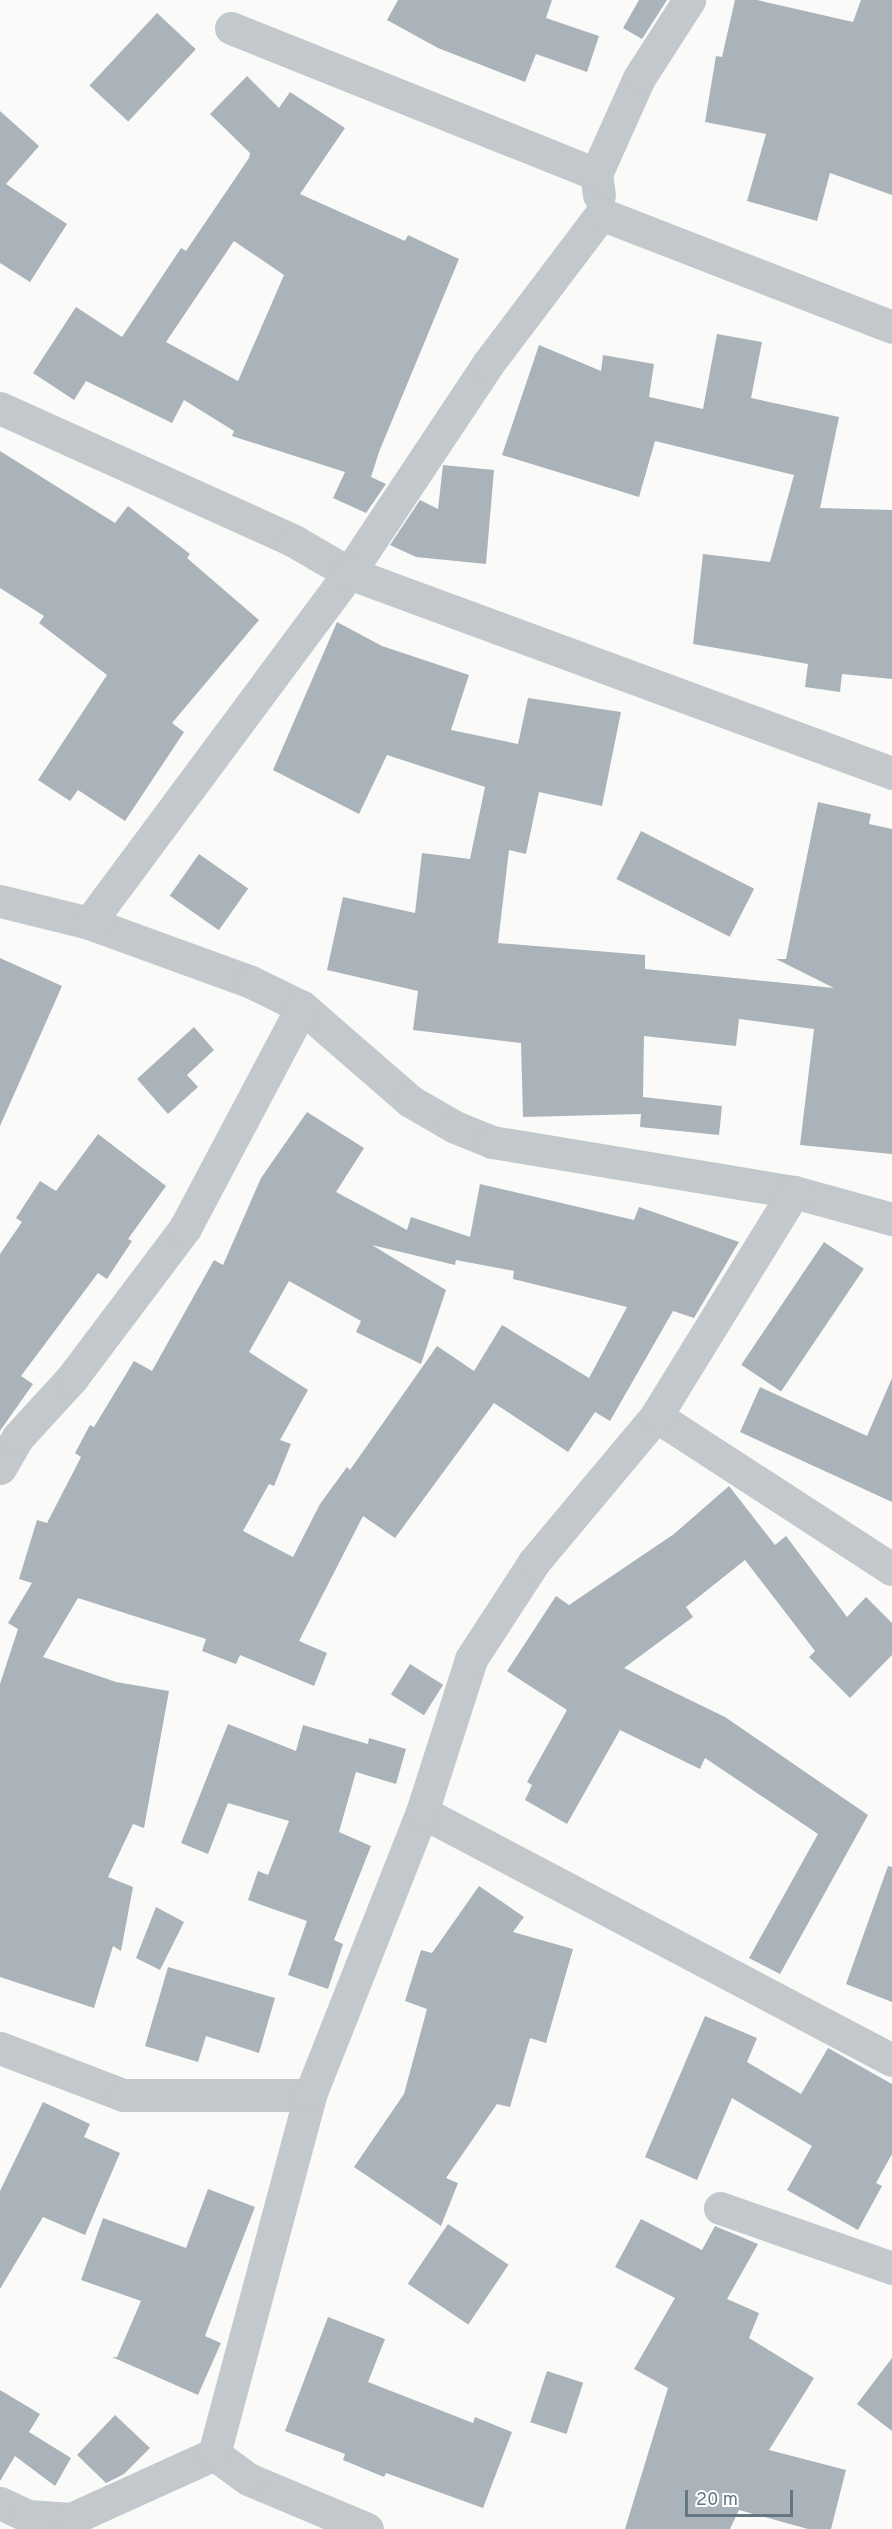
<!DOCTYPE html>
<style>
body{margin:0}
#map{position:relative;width:892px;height:2529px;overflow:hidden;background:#fafaf8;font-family:Overpass,sans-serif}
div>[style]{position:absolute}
.building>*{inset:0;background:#aab3b9;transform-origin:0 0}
.minor>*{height:33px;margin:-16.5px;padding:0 16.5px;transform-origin:16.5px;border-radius:16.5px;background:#c3c8cc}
span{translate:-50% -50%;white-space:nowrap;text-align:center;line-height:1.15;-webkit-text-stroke:6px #fff;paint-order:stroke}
.scale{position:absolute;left:685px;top:2490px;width:108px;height:27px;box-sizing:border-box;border:3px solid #657683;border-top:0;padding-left:8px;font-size:18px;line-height:21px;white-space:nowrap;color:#657683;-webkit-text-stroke:4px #fff;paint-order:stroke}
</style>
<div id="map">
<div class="building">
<i style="clip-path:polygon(398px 0,552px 0,546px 18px,599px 36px,587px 72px,536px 54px,525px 82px,438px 48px,387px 20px)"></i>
<i style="clip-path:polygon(639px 0,667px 0,642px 39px,623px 28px)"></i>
<i style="clip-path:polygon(735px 0,757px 0,853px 22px,861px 0,892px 0,892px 195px,830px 173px,817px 221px,747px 201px,766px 134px,705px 122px,716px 56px,722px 57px)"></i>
<i style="left:157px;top:13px;width:53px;height:99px;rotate:43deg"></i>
<i style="clip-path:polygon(evenodd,247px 76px,279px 108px,290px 92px,345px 128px,300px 194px,405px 241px,408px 235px,459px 259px,379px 452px,371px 477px,386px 484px,366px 513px,333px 498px,345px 472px,232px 436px,234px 431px,184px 400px,172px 423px,86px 381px,74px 400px,33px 373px,76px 307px,122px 337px,181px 248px,186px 251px,249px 158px,250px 153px,210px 114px,247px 76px,234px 241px,284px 275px,238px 381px,166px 342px,234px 241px)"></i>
<i style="clip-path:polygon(0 111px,39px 146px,6px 184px,67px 224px,30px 282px,0 263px)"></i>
<i style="clip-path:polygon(717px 334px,762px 342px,751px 398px,839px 417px,820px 508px,892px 510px,892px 679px,842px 674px,840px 692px,805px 687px,808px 664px,693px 644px,703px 554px,770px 562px,794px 475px,655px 441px,639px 497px,502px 455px,539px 345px,601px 371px,603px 355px,654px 364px,649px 397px,703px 409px)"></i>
<i style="clip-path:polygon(0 451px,115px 523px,128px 506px,190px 554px,187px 558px,259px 620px,172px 723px,184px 732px,125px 821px,78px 790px,70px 801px,38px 780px,107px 675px,39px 623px,44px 616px,0 588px)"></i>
<i style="clip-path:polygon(443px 465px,494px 470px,486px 564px,416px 557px,390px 545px,420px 500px,438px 509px)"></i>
<i style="clip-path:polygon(337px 622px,382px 646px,469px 675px,451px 730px,518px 744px,528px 698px,621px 712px,602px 806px,539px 792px,526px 854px,509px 850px,498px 943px,645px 955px,645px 969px,834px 988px,776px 959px,786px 959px,818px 802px,871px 814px,869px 824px,892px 829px,892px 1154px,800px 1145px,814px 1029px,739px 1019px,736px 1046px,644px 1036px,643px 1097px,722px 1106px,719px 1135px,640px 1127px,641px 1114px,523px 1117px,521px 1043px,413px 1030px,418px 991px,327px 970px,343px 897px,415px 913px,422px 853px,470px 859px,485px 787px,387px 755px,359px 814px,273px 770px)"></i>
<i style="left:641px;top:831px;width:127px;height:54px;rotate:27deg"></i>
<i style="left:199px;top:854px;width:60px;height:51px;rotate:35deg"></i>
<i style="clip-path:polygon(0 958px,62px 986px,0 1126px)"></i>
<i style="clip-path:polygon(194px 1027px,214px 1050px,187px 1075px,198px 1087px,168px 1114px,137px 1079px)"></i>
<i style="clip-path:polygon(evenodd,307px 1112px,364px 1148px,336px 1192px,407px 1230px,411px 1217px,470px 1237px,480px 1184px,634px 1220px,639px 1207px,739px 1242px,694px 1318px,673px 1311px,610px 1421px,595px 1412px,568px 1452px,494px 1403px,395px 1538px,363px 1516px,299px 1641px,327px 1653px,314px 1686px,240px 1655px,236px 1664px,202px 1651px,206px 1639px,78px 1598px,43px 1657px,116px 1682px,169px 1691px,144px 1828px,133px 1824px,108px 1877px,133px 1887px,121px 1951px,113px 1946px,94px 2008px,0 1977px,0 1684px,18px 1629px,8px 1623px,32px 1583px,19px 1579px,37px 1520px,47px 1523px,81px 1457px,75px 1453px,90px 1425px,94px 1427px,134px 1361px,152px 1371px,214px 1260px,223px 1265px,261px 1178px,307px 1112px,372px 1245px,455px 1265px,456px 1260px,514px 1271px,513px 1279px,627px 1307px,589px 1378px,502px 1325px,474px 1371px,437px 1346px,350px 1470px,347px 1467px,320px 1504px,293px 1557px,243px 1531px,269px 1484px,274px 1486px,291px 1444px,280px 1440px,308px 1390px,249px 1352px,289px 1281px,361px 1321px,356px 1332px,421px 1364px,446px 1290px,372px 1245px)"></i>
<i style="clip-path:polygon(98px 1134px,166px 1186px,128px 1239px,132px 1241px,107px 1279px,98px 1273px,21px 1376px,33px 1384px,0 1431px,0 1254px,22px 1222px,16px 1218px,40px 1181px,56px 1191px)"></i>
<i style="left:824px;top:1242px;width:48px;height:148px;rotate:34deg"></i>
<i style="clip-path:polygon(892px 1378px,892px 1502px,740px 1432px,760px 1387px,867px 1436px)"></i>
<i style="clip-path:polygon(729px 1486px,775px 1545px,786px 1536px,847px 1617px,866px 1597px,892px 1623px,892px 1655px,850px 1698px,809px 1657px,815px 1651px,745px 1560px,686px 1607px,693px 1617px,624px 1668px,725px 1717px,868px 1815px,780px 1974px,749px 1958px,818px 1834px,705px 1758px,700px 1769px,620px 1730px,567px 1824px,525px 1800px,532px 1785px,527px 1782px,567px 1710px,507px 1671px,556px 1596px,569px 1605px,674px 1534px)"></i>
<i style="left:410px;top:1664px;width:39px;height:36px;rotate:32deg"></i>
<i style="clip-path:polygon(228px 1724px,296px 1751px,303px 1725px,368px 1744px,369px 1738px,406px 1749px,396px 1784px,356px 1772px,339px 1832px,371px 1846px,334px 1940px,343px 1944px,328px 1989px,288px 1975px,307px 1921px,248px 1900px,258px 1871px,268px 1875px,289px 1821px,228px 1803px,208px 1854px,181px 1843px)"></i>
<i style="clip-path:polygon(888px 1866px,892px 1867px,892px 2002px,846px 1984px)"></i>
<i style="clip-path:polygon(479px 1886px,524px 1917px,513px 1932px,573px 1949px,546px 2043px,530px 2038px,510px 2107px,497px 2104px,446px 2178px,458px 2183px,441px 2226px,354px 2167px,404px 2094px,427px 2009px,405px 2001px,421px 1950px,432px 1953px)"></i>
<i style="clip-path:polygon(156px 1907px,184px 1922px,160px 1970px,136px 1958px)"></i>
<i style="clip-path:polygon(168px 1967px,275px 1998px,259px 2053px,206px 2036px,198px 2062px,145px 2046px)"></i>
<i style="clip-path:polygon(705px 2016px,757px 2038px,747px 2062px,801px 2094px,828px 2048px,892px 2084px,892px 2154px,876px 2183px,882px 2186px,858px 2230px,787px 2190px,812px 2146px,732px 2098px,697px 2180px,645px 2157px)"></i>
<i style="clip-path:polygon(43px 2102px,90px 2124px,84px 2137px,120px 2153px,85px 2235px,43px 2217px,0 2289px,0 2191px)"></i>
<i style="clip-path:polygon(208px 2189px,255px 2207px,205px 2336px,221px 2343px,198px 2395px,112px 2357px,117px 2357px,141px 2301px,81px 2280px,103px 2218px,186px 2248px)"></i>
<i style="clip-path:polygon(641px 2219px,702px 2250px,715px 2226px,758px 2244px,727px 2299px,759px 2313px,749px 2338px,814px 2378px,769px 2450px,846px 2470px,831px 2529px,808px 2529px,739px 2510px,730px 2529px,625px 2529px,668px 2388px,634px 2369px,675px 2298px,615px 2267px)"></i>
<i style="left:448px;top:2224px;width:73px;height:72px;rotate:34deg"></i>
<i style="clip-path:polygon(328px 2317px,385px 2339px,368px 2382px,473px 2423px,475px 2417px,512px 2432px,483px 2508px,386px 2473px,384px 2477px,343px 2460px,345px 2454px,285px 2431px)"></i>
<i style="clip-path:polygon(892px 2358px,892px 2431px,857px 2404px)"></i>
<i style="left:547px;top:2371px;width:38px;height:54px;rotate:18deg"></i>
<i style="clip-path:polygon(0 2390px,40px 2414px,29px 2432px,71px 2458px,55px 2486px,15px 2456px,0 2481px)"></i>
<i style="clip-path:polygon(115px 2415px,150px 2448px,124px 2474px,106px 2483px,77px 2455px)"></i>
</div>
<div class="minor">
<i style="left:231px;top:28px;width:393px;rotate:21.8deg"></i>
<i style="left:599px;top:195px;width:21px;rotate:-98deg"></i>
<i style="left:596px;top:174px;width:105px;rotate:-65.9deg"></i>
<i style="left:639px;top:78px;width:93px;rotate:-57.3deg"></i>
<i style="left:0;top:408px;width:323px;rotate:24.3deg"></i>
<i style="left:294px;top:541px;width:64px;rotate:30.2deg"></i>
<i style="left:349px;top:573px;width:250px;rotate:-56.4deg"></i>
<i style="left:487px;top:365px;width:189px;rotate:-52.9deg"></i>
<i style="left:601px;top:214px;width:312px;rotate:21.2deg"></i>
<i style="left:0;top:901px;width:92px;rotate:13.9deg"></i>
<i style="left:89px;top:923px;width:172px;rotate:20deg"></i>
<i style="left:251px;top:982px;width:57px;rotate:26.1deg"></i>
<i style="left:302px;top:1007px;width:143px;rotate:41deg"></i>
<i style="left:410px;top:1101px;width:52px;rotate:30deg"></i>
<i style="left:455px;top:1127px;width:40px;rotate:22deg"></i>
<i style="left:492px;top:1142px;width:306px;rotate:9.4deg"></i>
<i style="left:794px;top:1192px;width:102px;rotate:15.4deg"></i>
<i style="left:89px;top:923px;width:436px;rotate:-53.4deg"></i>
<i style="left:349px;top:573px;width:579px;rotate:20.22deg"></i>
<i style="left:656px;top:1416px;width:281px;rotate:33deg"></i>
<i style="left:0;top:1468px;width:36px;rotate:-60deg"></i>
<i style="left:18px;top:1437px;width:80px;rotate:-47.5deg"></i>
<i style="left:72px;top:1378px;width:188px;rotate:-53deg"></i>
<i style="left:185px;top:1228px;width:250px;rotate:-62.1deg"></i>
<i style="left:422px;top:1812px;width:531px;rotate:27.82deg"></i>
<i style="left:0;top:2048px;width:132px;rotate:20.9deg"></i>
<i style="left:123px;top:2095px;width:187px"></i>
<i style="left:720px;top:2208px;width:182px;rotate:19.2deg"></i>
<i style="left:0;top:2503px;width:31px;rotate:25deg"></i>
<i style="left:28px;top:2516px;width:43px;rotate:4deg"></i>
<i style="left:71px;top:2519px;width:157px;rotate:-24.4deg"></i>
<i style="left:367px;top:2529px;width:129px;rotate:-157.2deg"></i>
<i style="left:248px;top:2479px;width:42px;rotate:-143.7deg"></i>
<i style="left:214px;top:2454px;width:372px;rotate:-75deg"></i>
<i style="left:310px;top:2095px;width:304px;rotate:-68.4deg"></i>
<i style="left:422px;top:1812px;width:161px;rotate:-72.2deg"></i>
<i style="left:471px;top:1659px;width:116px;rotate:-57deg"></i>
<i style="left:534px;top:1562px;width:190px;rotate:-50.1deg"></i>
<i style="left:656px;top:1416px;width:263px;rotate:-58.4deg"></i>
</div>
<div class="scale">20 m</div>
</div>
